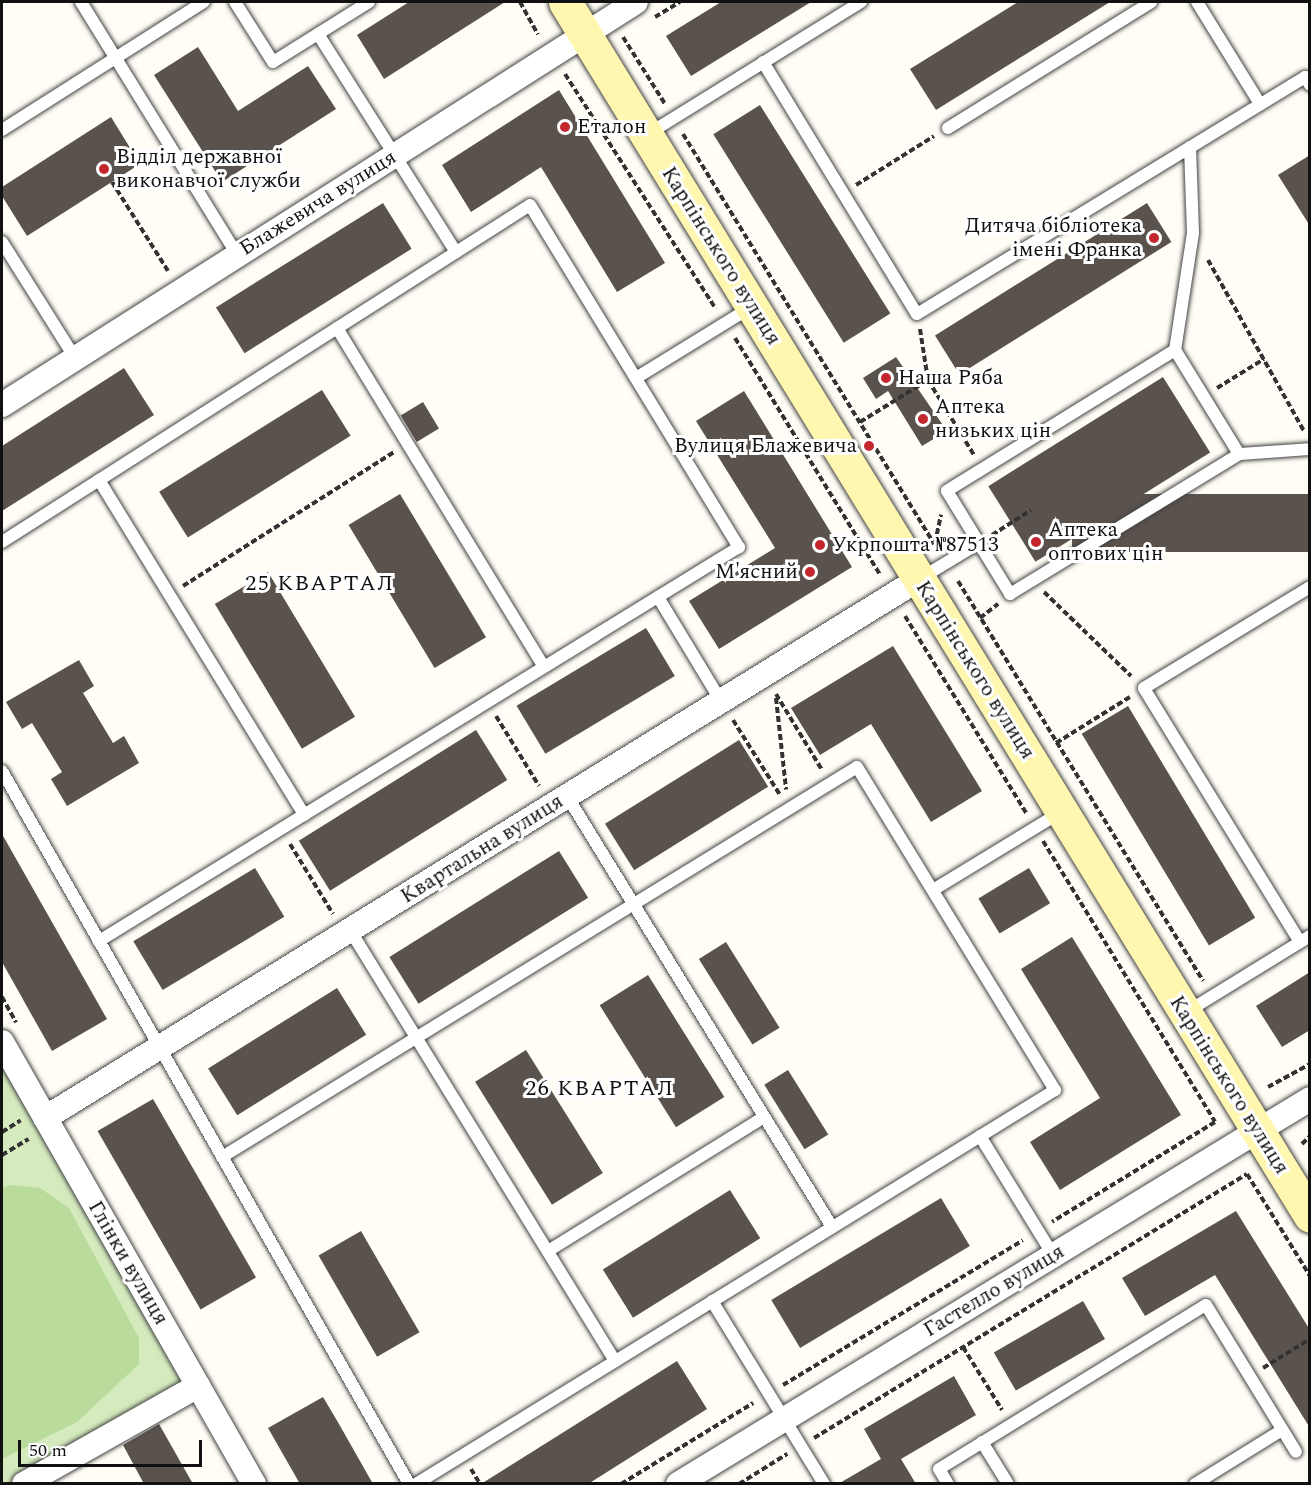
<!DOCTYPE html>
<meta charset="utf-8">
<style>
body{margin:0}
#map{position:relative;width:1311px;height:1485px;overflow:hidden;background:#fffdf5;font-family:Spectral,serif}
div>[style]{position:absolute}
.green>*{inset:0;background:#d5ebbd}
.forest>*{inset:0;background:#b9dc9c}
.building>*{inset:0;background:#5a524d;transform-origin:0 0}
.path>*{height:4px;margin-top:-2px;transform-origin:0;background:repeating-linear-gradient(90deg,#333 0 6px,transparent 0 9px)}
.roads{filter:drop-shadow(0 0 2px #444) drop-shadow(0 0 2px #444)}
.lane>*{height:12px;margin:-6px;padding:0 6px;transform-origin:6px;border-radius:6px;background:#fff}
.street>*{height:24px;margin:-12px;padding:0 12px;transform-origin:12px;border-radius:12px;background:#fff}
.secondary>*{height:33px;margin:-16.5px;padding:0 16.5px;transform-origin:16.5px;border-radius:16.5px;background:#fff6b0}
.dots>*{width:16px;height:16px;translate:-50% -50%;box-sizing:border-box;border:3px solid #fff;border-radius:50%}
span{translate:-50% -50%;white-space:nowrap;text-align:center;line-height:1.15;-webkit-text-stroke:6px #fff;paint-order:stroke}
.poi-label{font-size:21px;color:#111}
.left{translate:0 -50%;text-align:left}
.right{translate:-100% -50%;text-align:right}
.street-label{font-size:21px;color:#111}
.neighbourhood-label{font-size:22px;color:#111;letter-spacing:1.5px}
.frame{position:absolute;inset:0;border:3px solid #111;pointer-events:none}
.scale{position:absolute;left:18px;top:1440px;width:184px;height:27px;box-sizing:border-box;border:3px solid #111;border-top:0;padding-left:8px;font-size:18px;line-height:21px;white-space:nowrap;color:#111;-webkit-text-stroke:4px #fff;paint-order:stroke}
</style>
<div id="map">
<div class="green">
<i style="clip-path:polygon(2px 1056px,189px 1383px,9px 1484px,2px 1483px)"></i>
</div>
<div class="forest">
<i style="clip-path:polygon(11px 1185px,40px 1188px,69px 1208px,139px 1338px,139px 1364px,77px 1422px,2px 1459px,2px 1187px)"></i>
</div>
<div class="building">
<i style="clip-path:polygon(409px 2px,505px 2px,384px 79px,357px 35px)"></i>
<i style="clip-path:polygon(721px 2px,811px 2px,691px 76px,666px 36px)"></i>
<i style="clip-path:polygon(1018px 2px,1110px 2px,936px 110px,910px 69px)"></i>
<i style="clip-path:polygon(198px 47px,238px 111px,308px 66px,336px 109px,222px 182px,154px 75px)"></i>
<i style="clip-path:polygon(559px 90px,665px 263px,617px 292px,541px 167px,471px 212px,442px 165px)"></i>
<i style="left:760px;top:105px;width:246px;height:55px;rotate:58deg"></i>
<i style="clip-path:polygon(111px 117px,140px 164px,27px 236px,2px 196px,2px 187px)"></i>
<i style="clip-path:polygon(1310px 155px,1310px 226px,1278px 175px)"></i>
<i style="left:383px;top:203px;width:54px;height:197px;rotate:58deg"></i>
<i style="left:1147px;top:203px;width:46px;height:250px;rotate:58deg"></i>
<i style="clip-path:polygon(896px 357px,947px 431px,922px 446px,888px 391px,876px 399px,863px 378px)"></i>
<i style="clip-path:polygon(124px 368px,154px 415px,2px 511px,2px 446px)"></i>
<i style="left:1163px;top:377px;width:89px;height:206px;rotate:58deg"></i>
<i style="left:322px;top:390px;width:54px;height:192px;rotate:58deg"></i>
<i style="clip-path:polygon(744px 391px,852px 567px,719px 649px,689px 601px,775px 548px,696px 421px)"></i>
<i style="left:423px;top:402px;width:31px;height:26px;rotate:59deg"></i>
<i style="left:400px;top:494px;width:167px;height:60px;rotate:59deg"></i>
<i style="left:1310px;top:494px;width:58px;height:238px;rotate:90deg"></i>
<i style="left:268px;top:572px;width:169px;height:62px;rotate:59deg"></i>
<i style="left:646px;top:628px;width:56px;height:151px;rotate:59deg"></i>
<i style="clip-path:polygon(893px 646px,982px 791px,931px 822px,871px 724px,820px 755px,791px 708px)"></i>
<i style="clip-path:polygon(79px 660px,94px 686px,83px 693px,113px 743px,124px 736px,139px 763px,67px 806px,51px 779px,62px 772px,32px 723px,22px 729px,6px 702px)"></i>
<i style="left:1128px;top:706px;width:247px;height:54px;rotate:59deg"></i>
<i style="left:476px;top:730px;width:59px;height:209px;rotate:58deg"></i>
<i style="left:739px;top:740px;width:55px;height:158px;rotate:58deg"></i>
<i style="clip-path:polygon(2px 834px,107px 1019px,52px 1051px,2px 962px)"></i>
<i style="left:559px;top:851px;width:55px;height:200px;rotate:58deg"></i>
<i style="left:255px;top:868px;width:57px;height:142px;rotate:59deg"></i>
<i style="left:1029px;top:868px;width:41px;height:59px;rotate:59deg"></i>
<i style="clip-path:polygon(1072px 937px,1181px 1115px,1060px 1190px,1030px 1142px,1100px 1098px,1021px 969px)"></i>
<i style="left:726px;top:942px;width:101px;height:32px;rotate:58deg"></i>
<i style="clip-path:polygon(1310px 972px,1310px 1030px,1282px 1047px,1256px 1006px)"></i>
<i style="left:648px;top:975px;width:144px;height:57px;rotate:58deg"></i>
<i style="left:337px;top:988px;width:55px;height:152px;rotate:58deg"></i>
<i style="left:526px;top:1050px;width:145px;height:60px;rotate:58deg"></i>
<i style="left:788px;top:1070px;width:76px;height:28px;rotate:58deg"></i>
<i style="left:153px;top:1099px;width:206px;height:64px;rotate:60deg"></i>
<i style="left:730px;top:1190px;width:57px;height:150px;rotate:58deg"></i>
<i style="left:941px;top:1198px;width:56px;height:198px;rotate:59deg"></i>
<i style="clip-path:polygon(1236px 1211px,1310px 1330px,1310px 1428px,1215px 1275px,1145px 1316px,1122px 1278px)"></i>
<i style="left:361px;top:1231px;width:117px;height:49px;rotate:60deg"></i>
<i style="left:1083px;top:1301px;width:44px;height:103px;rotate:60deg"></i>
<i style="clip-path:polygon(677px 1361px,707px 1409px,588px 1484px,481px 1484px)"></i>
<i style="clip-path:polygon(954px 1376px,976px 1415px,901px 1459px,916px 1484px,838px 1484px,881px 1459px,864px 1429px)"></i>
<i style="clip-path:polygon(323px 1397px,339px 1424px,373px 1484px,300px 1484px,268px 1428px)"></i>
<i style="clip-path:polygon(159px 1424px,193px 1484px,144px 1484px,123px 1445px)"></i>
</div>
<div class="path">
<i style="left:520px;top:2px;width:37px;rotate:61deg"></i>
<i style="left:655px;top:17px;width:29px;rotate:-31deg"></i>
<i style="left:623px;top:37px;width:79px;rotate:57.9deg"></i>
<i style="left:565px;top:74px;width:279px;rotate:57.3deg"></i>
<i style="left:683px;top:134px;width:481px;rotate:58.5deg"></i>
<i style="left:112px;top:182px;width:105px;rotate:57.8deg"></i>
<i style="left:856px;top:185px;width:92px;rotate:-32.1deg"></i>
<i style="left:1208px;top:260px;width:196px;rotate:60.7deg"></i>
<i style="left:920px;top:329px;width:52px;rotate:81.1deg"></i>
<i style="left:928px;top:380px;width:88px;rotate:58.5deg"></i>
<i style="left:735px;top:338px;width:278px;rotate:58.5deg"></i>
<i style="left:1217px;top:388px;width:55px;rotate:-31.7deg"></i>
<i style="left:860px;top:422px;width:80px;rotate:-31.7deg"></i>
<i style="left:992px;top:535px;width:46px;rotate:-32.7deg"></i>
<i style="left:935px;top:543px;width:29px;rotate:-78deg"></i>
<i style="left:958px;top:581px;width:469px;rotate:58.5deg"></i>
<i style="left:183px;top:586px;width:250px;rotate:-32.4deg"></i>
<i style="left:1044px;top:592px;width:121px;rotate:44deg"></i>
<i style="left:905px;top:616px;width:233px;rotate:58.4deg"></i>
<i style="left:980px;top:618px;width:23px;rotate:-38deg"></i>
<i style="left:776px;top:694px;width:89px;rotate:58.8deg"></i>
<i style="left:776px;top:698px;width:92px;rotate:83.7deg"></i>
<i style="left:496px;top:716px;width:82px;rotate:58.4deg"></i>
<i style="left:733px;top:720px;width:89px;rotate:57.9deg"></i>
<i style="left:1056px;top:743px;width:87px;rotate:-31.9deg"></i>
<i style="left:1043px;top:841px;width:329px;rotate:58.5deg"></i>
<i style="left:1215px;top:1122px;width:191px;rotate:148.5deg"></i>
<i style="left:290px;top:844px;width:82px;rotate:58.4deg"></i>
<i style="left:2px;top:997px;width:29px;rotate:61deg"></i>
<i style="left:1268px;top:1087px;width:48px;rotate:-28.7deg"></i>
<i style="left:2px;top:1132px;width:22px;rotate:-32deg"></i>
<i style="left:1302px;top:1144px;width:11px;rotate:-45deg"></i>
<i style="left:2px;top:1155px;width:31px;rotate:-31deg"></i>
<i style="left:963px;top:1347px;width:74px;rotate:58.2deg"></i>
<i style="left:1263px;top:1368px;width:55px;rotate:-31.7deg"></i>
<i style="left:783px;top:1385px;width:280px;rotate:-31.1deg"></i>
<i style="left:814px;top:1438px;width:507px;rotate:-31.37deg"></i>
<i style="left:1247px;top:1174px;width:120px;rotate:58.3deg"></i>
<i style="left:471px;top:1469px;width:17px;rotate:59deg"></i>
<i style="left:621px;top:1484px;width:155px;rotate:-31.5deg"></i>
<i style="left:739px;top:1484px;width:57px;rotate:-32deg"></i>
</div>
<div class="roads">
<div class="lane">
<i style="left:81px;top:2px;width:297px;rotate:58.3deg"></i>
<i style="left:235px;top:2px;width:71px;rotate:57.7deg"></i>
<i style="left:273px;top:62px;width:113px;rotate:-32deg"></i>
<i style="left:1197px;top:2px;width:120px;rotate:58.3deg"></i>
<i style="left:318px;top:34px;width:258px;rotate:57.7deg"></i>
<i style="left:763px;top:62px;width:295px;rotate:58.6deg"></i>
<i style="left:917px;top:314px;width:455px;rotate:-31.4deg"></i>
<i style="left:1305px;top:77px;width:9px;rotate:58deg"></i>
<i style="left:948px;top:128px;width:239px;rotate:-31.8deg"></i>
<i style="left:2px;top:130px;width:239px;rotate:-32.4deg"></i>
<i style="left:648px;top:134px;width:251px;rotate:-31.8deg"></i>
<i style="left:1190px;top:147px;width:86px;rotate:88deg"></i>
<i style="left:1193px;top:233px;width:118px;rotate:98.7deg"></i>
<i style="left:1175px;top:350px;width:122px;rotate:58.4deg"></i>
<i style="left:2px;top:242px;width:137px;rotate:57.8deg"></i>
<i style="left:337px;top:328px;width:397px;rotate:58.6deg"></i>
<i style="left:1175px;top:350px;width:268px;rotate:148.3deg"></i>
<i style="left:947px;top:491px;width:121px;rotate:58.5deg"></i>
<i style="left:1010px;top:594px;width:268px;rotate:-31.4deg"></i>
<i style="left:1239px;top:454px;width:71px;rotate:-4deg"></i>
<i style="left:636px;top:378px;width:134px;rotate:-31.6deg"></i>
<i style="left:99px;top:480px;width:393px;rotate:58.5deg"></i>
<i style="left:2px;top:542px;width:626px;rotate:-32.55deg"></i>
<i style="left:530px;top:205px;width:401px;rotate:58.6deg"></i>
<i style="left:739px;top:547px;width:752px;rotate:148.38deg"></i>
<i style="left:921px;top:578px;width:68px;rotate:-31.1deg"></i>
<i style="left:658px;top:597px;width:122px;rotate:58.8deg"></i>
<i style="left:2px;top:771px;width:821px;rotate:60.28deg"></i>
<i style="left:567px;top:796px;width:506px;rotate:58.41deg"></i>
<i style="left:933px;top:890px;width:148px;rotate:-31.4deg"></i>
<i style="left:350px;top:930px;width:506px;rotate:58.41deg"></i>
<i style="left:1300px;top:942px;width:298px;rotate:-121.6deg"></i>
<i style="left:1144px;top:688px;width:194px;rotate:-31.3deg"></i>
<i style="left:1185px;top:1013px;width:147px;rotate:-31.6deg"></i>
<i style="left:980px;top:1136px;width:140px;rotate:58.5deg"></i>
<i style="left:222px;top:1157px;width:745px;rotate:-31.56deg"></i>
<i style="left:857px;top:767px;width:379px;rotate:58.5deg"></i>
<i style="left:1055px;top:1090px;width:751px;rotate:148.34deg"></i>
<i style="left:548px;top:1251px;width:254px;rotate:-31.8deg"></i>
<i style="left:712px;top:1301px;width:215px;rotate:58.5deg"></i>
<i style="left:982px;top:1442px;width:49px;rotate:58.2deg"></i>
<i style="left:948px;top:1484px;width:17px;rotate:-121deg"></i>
<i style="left:939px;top:1469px;width:313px;rotate:-31.6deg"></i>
<i style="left:1206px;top:1305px;width:172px;rotate:58.5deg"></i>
<i style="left:1195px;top:1484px;width:102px;rotate:-31.8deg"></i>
</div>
<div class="street">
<i style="left:2px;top:405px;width:751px;rotate:-32.44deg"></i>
<i style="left:2px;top:1042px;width:509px;rotate:60.31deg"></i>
<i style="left:45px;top:1118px;width:1027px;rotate:-31.66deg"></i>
<i style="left:24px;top:1484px;width:200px;rotate:-29.4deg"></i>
<i style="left:678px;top:1484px;width:740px;rotate:-31.35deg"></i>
</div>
<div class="secondary">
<i style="left:565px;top:2px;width:1424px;rotate:58.46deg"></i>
</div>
</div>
<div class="dots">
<i style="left:565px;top:127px;background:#c4262e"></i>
<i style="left:104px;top:169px;background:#c4262e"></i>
<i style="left:1154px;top:238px;background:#c4262e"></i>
<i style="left:886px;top:378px;background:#c4262e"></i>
<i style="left:923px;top:419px;background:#c4262e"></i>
<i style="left:869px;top:446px;background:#c4262e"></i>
<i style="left:1036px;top:542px;background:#c4262e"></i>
<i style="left:820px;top:545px;background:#c4262e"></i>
<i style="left:810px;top:572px;background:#c4262e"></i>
</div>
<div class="poi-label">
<span class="left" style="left:577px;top:127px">Еталон</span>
<span class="left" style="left:116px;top:169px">Відділ державної<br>виконавчої служби</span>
<span class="right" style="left:1142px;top:238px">Дитяча бібліотека<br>імені Франка</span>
<span class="left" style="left:898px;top:378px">Наша Ряба</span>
<span class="left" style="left:935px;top:419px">Аптека<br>низьких цін</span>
<span class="right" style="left:857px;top:446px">Вулиця Блажевича</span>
<span class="left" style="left:1048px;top:542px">Аптека<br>оптових цін</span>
<span class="left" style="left:832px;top:545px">Укрпошта №87513</span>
<span class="right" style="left:798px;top:572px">М'ясний</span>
</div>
<div class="street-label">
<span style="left:318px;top:203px;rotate:-32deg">Блажевича вулиця</span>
<span style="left:721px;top:256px;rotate:58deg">Карпінського вулиця</span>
<span style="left:975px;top:670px;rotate:58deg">Карпінського вулиця</span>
<span style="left:482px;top:849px;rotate:-32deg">Квартальна вулиця</span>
<span style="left:1229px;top:1085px;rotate:58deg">Карпінського вулиця</span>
<span style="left:128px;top:1263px;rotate:60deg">Глінки вулиця</span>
<span style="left:994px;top:1291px;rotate:-31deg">Гастелло вулиця</span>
</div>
<div class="neighbourhood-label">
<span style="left:320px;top:584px">25 КВАРТАЛ</span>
<span style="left:600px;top:1089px">26 КВАРТАЛ</span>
</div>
<div class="frame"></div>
<div class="scale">50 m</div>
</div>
